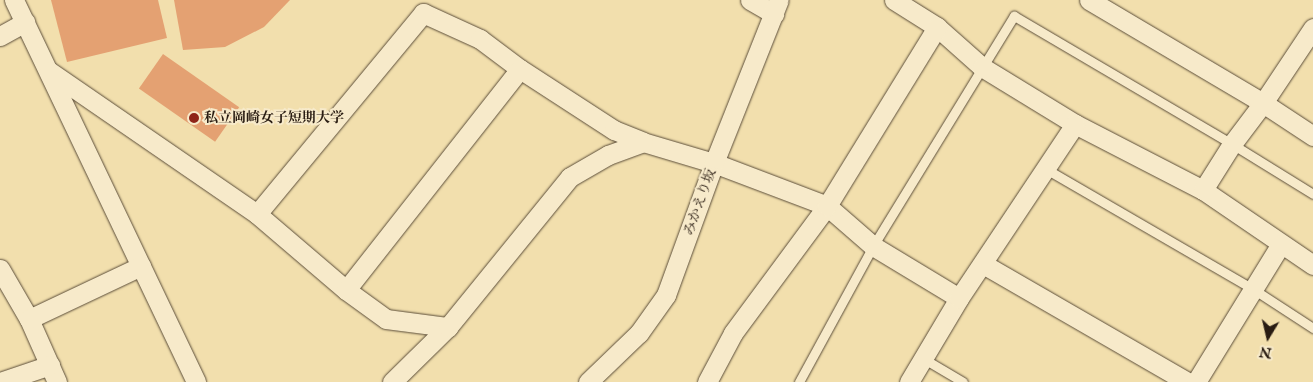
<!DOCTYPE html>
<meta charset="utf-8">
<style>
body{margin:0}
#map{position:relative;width:1313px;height:382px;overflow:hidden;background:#f2dfad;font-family:"IM FELL English","Noto Serif JP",serif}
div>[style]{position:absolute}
.building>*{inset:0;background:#e4a172;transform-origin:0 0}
.roads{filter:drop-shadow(0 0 1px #5b4d39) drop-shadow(0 0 1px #5b4d39)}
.service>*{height:9px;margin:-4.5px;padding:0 4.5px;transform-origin:4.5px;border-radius:4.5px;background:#f7eaca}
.minor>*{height:19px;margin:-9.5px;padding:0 9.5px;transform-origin:9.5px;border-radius:9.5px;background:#f7eaca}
.dots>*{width:14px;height:14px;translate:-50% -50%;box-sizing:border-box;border:2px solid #f7eaca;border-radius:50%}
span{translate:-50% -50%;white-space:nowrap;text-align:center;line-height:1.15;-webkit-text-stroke:4px #f7eaca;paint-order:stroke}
.poi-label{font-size:14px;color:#291c12;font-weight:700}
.left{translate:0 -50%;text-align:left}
.street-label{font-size:14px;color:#291c12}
.north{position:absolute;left:1243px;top:312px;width:50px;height:50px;-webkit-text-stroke:4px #f7eaca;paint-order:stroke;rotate:189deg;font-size:14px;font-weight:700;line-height:20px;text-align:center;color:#291c12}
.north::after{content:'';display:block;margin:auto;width:18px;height:22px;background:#291c12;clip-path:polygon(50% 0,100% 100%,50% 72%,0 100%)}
</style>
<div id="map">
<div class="building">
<i style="clip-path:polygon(51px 0,158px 0,167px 38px,67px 62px)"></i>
<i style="clip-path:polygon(174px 0,290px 0,264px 27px,225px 47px,183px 50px)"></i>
<i style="left:163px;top:54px;width:93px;height:42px;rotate:35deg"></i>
</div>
<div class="roads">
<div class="service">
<i style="left:1046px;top:169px;width:239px;rotate:30.1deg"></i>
<i style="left:1253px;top:289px;width:72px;rotate:33deg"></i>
<i style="left:924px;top:359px;width:45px;rotate:30.5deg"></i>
<i style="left:799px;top:382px;width:155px;rotate:-61.4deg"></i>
<i style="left:873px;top:246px;width:270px;rotate:-58.5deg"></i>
<i style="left:1014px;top:16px;width:253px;rotate:30.4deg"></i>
<i style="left:1232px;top:144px;width:95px;rotate:31.7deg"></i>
</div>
<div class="minor">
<i style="left:14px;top:0;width:423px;rotate:64.5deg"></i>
<i style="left:750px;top:0;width:28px;rotate:30deg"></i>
<i style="left:894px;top:0;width:51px;rotate:32.1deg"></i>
<i style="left:937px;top:27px;width:60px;rotate:41.6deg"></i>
<i style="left:982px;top:67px;width:109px;rotate:31.5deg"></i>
<i style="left:1075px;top:124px;width:144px;rotate:27.3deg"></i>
<i style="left:1203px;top:190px;width:133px;rotate:34.3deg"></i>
<i style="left:1089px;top:0;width:202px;rotate:30.6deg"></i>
<i style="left:1263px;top:103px;width:60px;rotate:33.4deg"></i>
<i style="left:423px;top:13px;width:63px;rotate:24.5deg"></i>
<i style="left:480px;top:39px;width:50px;rotate:36.9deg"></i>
<i style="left:520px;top:69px;width:112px;rotate:33deg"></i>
<i style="left:614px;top:130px;width:31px;rotate:22deg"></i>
<i style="left:643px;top:142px;width:74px;rotate:16.5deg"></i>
<i style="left:714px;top:163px;width:121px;rotate:20.8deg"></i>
<i style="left:827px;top:206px;width:61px;rotate:41deg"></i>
<i style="left:873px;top:246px;width:100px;rotate:31.2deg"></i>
<i style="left:0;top:36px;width:29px;rotate:-29deg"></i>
<i style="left:49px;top:71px;width:252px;rotate:34.5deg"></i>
<i style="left:257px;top:214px;width:117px;rotate:40.5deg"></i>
<i style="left:346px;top:290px;width:49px;rotate:35.9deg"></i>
<i style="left:386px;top:319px;width:63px;rotate:7.4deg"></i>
<i style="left:1203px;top:190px;width:54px;rotate:-57.8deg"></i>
<i style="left:1232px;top:144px;width:51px;rotate:-52.9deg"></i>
<i style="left:1263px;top:103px;width:90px;rotate:-56.3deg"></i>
<i style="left:257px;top:214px;width:261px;rotate:-50.4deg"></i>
<i style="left:983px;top:264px;width:236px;rotate:30deg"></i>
<i style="left:0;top:269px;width:58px;rotate:59.9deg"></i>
<i style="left:29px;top:319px;width:69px;rotate:66deg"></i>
<i style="left:346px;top:290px;width:281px;rotate:-51.8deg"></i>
<i style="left:29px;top:319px;width:124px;rotate:-25.3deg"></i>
<i style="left:0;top:382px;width:53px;rotate:-18.8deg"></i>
<i style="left:392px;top:382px;width:78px;rotate:-44.5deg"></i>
<i style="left:448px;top:327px;width:193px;rotate:-50.9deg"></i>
<i style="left:570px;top:177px;width:44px;rotate:-30.1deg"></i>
<i style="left:608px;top:155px;width:37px;rotate:-20deg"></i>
<i style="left:588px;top:382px;width:71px;rotate:-43.9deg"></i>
<i style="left:639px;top:333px;width:47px;rotate:-54.6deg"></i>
<i style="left:666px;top:295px;width:140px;rotate:-70deg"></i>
<i style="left:714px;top:163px;width:175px;rotate:-68.3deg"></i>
<i style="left:707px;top:382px;width:55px;rotate:-62deg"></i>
<i style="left:733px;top:333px;width:158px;rotate:-53.5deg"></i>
<i style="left:827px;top:206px;width:210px;rotate:-58.4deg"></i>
<i style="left:909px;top:382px;width:98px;rotate:-59.2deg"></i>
<i style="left:959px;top:298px;width:209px;rotate:-56.3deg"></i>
<i style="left:1196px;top:382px;width:162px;rotate:-58.4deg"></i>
</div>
</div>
<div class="dots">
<i style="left:194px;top:118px;background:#8f2418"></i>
</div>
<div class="poi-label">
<span class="left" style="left:204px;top:118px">私立岡崎女子短期大学</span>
</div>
<div class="street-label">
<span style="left:700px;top:202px;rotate:-70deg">みかえり坂</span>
</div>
<div class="north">N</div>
</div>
